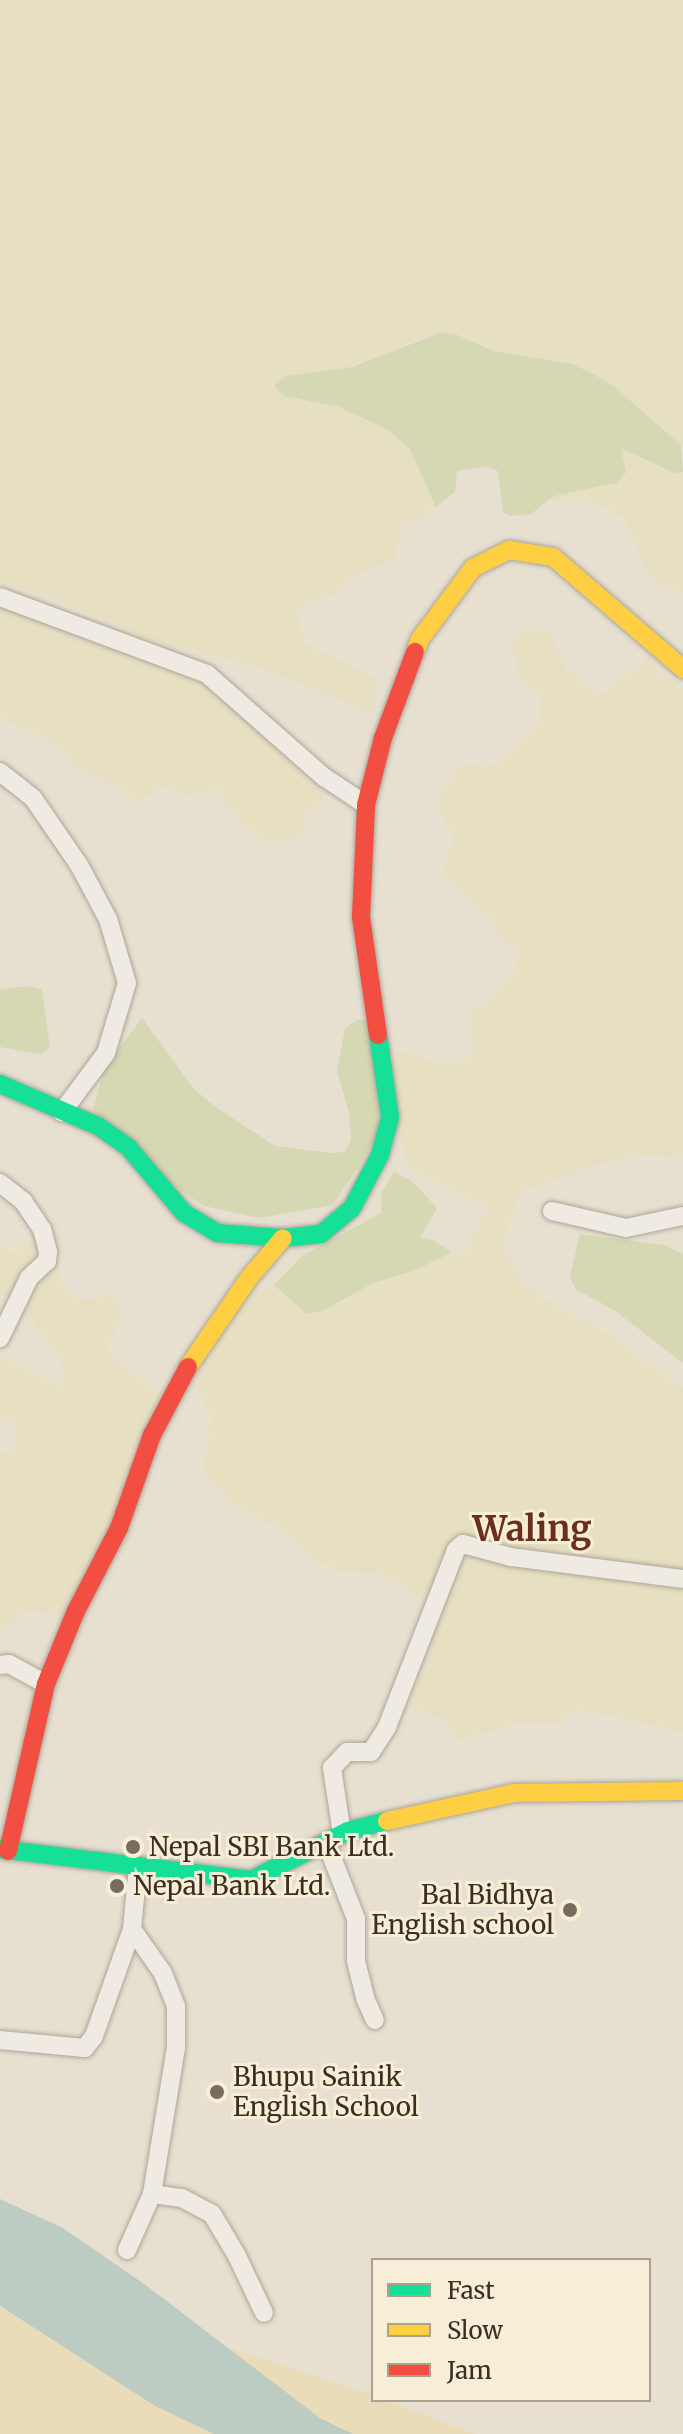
<!DOCTYPE html>
<style>
body{margin:0}
#map{position:relative;width:683px;height:2434px;overflow:hidden;background:#e7e0d1;font-family:Merriweather,serif}
div>[style]{position:absolute}
.farmland>*{inset:0;background:#e6dfc2}
.green>*{inset:0;background:#d6d7b3}
.sand>*{inset:0;background:#eadcb9}
.water>*{inset:0;background:#bcccc2}
.roads{filter:drop-shadow(0 0 2px #ada599) drop-shadow(0 0 2px #ada599)}
.street>*{height:18px;margin:-9px;padding:0 9px;transform-origin:9px;border-radius:9px;background:#efebe3}
.fast>*{height:18px;margin:-9px;padding:0 9px;transform-origin:9px;border-radius:9px;background:#16e098}
.slow>*{height:18px;margin:-9px;padding:0 9px;transform-origin:9px;border-radius:9px;background:#ffcf43}
.jam>*{height:18px;margin:-9px;padding:0 9px;transform-origin:9px;border-radius:9px;background:#f24e42}
.dots>*{width:22px;height:22px;translate:-50% -50%;box-sizing:border-box;border:4px solid #f7eed8;border-radius:50%}
span{translate:-50% -50%;white-space:nowrap;text-align:center;line-height:1.15;-webkit-text-stroke:6px #f7eed8;paint-order:stroke}
.poi-label{font-size:26px;color:#3d2e20}
.left{translate:0 -50%;text-align:left}
.right{translate:-100% -50%;text-align:right}
.district-label{font-size:34px;color:#6b2e1e;font-weight:700}
.legend{position:absolute;left:371px;top:2258px;width:280px;height:144px;box-sizing:border-box;background:#f7eed8;border:2px solid #ada18e;margin:0;padding:10px 14px;list-style:none;font-size:24px;color:#3d2e20}
.legend li{display:flex;align-items:center;gap:16px;height:40px}
.legend b{width:40px;border:2px solid #ada18e}
</style>
<div id="map">
<div class="farmland">
<i style="clip-path:polygon(0 0,683px 0,683px 447px,612px 385px,593px 374px,571px 364px,486px 349px,448px 333px,427px 336px,352px 367px,286px 376px,284px 396px,339px 407px,388px 430px,410px 449px,436px 507px,401px 528px,395px 559px,362px 572px,335px 596px,309px 600px,298px 615px,304px 642px,376px 679px,374px 714px,269px 671px,148px 639px,43px 594px,0 583px)"></i>
<i style="clip-path:polygon(621px 448px,674px 473px,683px 472px,683px 594px,663px 588px,647px 574px,625px 519px,594px 502px,557px 502px,554px 496px,617px 483px)"></i>
<i style="clip-path:polygon(0 602px,78px 639px,145px 654px,203px 682px,247px 718px,325px 798px,317px 809px,304px 816px,304px 830px,294px 840px,264px 842px,242px 825px,217px 790px,189px 795px,162px 787px,138px 801px,116px 785px,77px 767px,58px 744px,0 718px)"></i>
<i style="clip-path:polygon(549px 630px,566px 671px,602px 694px,648px 658px,656px 670px,683px 686px,683px 1159px,651px 1155px,594px 1165px,520px 1193px,503px 1247px,523px 1286px,613px 1337px,683px 1387px,683px 1732px,578px 1709px,555px 1724px,513px 1724px,460px 1741px,449px 1733px,445px 1719px,418px 1712px,409px 1701px,428px 1664px,438px 1610px,381px 1574px,340px 1571px,314px 1560px,283px 1531px,232px 1504px,203px 1473px,211px 1418px,199px 1391px,202px 1363px,246px 1295px,274px 1285px,308px 1314px,322px 1311px,373px 1283px,416px 1270px,452px 1252px,463px 1256px,488px 1209px,405px 1166px,392px 1061px,399px 1050px,442px 1064px,456px 1064px,467px 1057px,475px 1045px,469px 1018px,477px 1005px,491px 1000px,515px 967px,519px 954px,498px 937px,495px 924px,443px 875px,453px 838px,440px 813px,440px 799px,459px 764px,487px 766px,501px 762px,539px 721px,542px 707px,537px 694px,517px 673px,513px 646px,520px 632px)"></i>
<i style="clip-path:polygon(36px 1238px,38px 1257px,8px 1299px,0 1295px,0 1241px,12px 1253px)"></i>
<i style="clip-path:polygon(49px 1268px,59px 1268px,61px 1283px,71px 1294px,85px 1300px,112px 1295px,121px 1306px,120px 1321px,108px 1348px,117px 1361px,140px 1377px,159px 1398px,133px 1449px,129px 1479px,77px 1594px,58px 1615px,31px 1611px,18px 1614px,0 1636px,0 1452px,11px 1454px,19px 1426px,0 1417px,0 1363px,3px 1357px,59px 1386px,63px 1380px,61px 1359px,39px 1331px,24px 1302px,37px 1276px)"></i>
</div>
<div class="green">
<i style="clip-path:polygon(440px 333px,455px 334px,493px 351px,572px 364px,593px 374px,612px 385px,681px 445px,683px 472px,674px 473px,621px 448px,626px 472px,617px 483px,554px 496px,531px 514px,509px 516px,503px 512px,498px 471px,485px 466px,457px 471px,455px 492px,436px 507px,410px 449px,388px 430px,339px 407px,284px 396px,274px 386px,286px 376px,352px 367px)"></i>
<i style="clip-path:polygon(28px 986px,42px 990px,50px 1047px,41px 1054px,0 1047px,0 990px)"></i>
<i style="clip-path:polygon(142px 1018px,194px 1089px,216px 1107px,275px 1146px,331px 1153px,345px 1152px,351px 1140px,349px 1113px,337px 1071px,345px 1029px,356px 1020px,370px 1019px,380px 1133px,333px 1205px,260px 1218px,204px 1206px,171px 1184px,93px 1110px,104px 1069px)"></i>
<i style="clip-path:polygon(394px 1172px,412px 1181px,437px 1208px,420px 1238px,433px 1240px,452px 1252px,416px 1270px,373px 1283px,322px 1311px,307px 1314px,274px 1285px,302px 1256px,381px 1213px,382px 1191px)"></i>
<i style="clip-path:polygon(580px 1234px,664px 1245px,683px 1254px,683px 1363px,614px 1310px,575px 1289px,570px 1275px)"></i>
</div>
<div class="sand">
<i style="clip-path:polygon(0 2305px,155px 2406px,214px 2434px,0 2434px)"></i>
<i style="clip-path:polygon(223px 2346px,373px 2396px,373px 2400px,385px 2400px,475px 2434px,353px 2434px,321px 2418px)"></i>
</div>
<div class="water">
<i style="clip-path:polygon(0 2199px,63px 2228px,147px 2286px,320px 2418px,353px 2434px,214px 2434px,155px 2406px,5px 2309px,0 2305px)"></i>
</div>
<div class="roads">
<div class="street">
<i style="left:0;top:597px;width:221px;rotate:20.4deg"></i>
<i style="left:207px;top:674px;width:156px;rotate:41.4deg"></i>
<i style="left:324px;top:777px;width:50px;rotate:33.7deg"></i>
<i style="left:0;top:772px;width:42px;rotate:38.2deg"></i>
<i style="left:33px;top:798px;width:81px;rotate:55.5deg"></i>
<i style="left:79px;top:865px;width:61px;rotate:61.8deg"></i>
<i style="left:108px;top:919px;width:67px;rotate:73.5deg"></i>
<i style="left:127px;top:983px;width:73px;rotate:106.7deg"></i>
<i style="left:106px;top:1053px;width:74px;rotate:126.7deg"></i>
<i style="left:0;top:1183px;width:29px;rotate:38deg"></i>
<i style="left:23px;top:1201px;width:34px;rotate:56deg"></i>
<i style="left:42px;top:1229px;width:24px;rotate:75deg"></i>
<i style="left:48px;top:1252px;width:9px;rotate:96deg"></i>
<i style="left:47px;top:1261px;width:25px;rotate:137deg"></i>
<i style="left:29px;top:1278px;width:67px;rotate:115.8deg"></i>
<i style="left:552px;top:1211px;width:76px;rotate:12.9deg"></i>
<i style="left:626px;top:1228px;width:58px;rotate:-11.9deg"></i>
<i style="left:0;top:1665px;width:9px;rotate:-6deg"></i>
<i style="left:9px;top:1664px;width:42px;rotate:28.4deg"></i>
<i style="left:342px;top:1834px;width:67px;rotate:-98.6deg"></i>
<i style="left:332px;top:1768px;width:22px;rotate:-47deg"></i>
<i style="left:347px;top:1752px;width:24px"></i>
<i style="left:371px;top:1752px;width:30px;rotate:-57deg"></i>
<i style="left:387px;top:1727px;width:190px;rotate:-68.7deg"></i>
<i style="left:456px;top:1550px;width:9px;rotate:-41deg"></i>
<i style="left:463px;top:1544px;width:50px;rotate:15.2deg"></i>
<i style="left:511px;top:1557px;width:173px;rotate:7.3deg"></i>
<i style="left:326px;top:1842px;width:83px;rotate:68.7deg"></i>
<i style="left:356px;top:1919px;width:42px;rotate:90deg"></i>
<i style="left:356px;top:1961px;width:38px;rotate:76deg"></i>
<i style="left:365px;top:1998px;width:24px;rotate:66deg"></i>
<i style="left:0;top:2040px;width:85px;rotate:5.4deg"></i>
<i style="left:85px;top:2048px;width:15px;rotate:-53deg"></i>
<i style="left:94px;top:2036px;width:114px;rotate:-70.4deg"></i>
<i style="left:132px;top:1929px;width:62px;rotate:-84.5deg"></i>
<i style="left:152px;top:2194px;width:30px;rotate:8deg"></i>
<i style="left:182px;top:2198px;width:34px;rotate:28deg"></i>
<i style="left:212px;top:2214px;width:47px;rotate:59deg"></i>
<i style="left:236px;top:2254px;width:65px;rotate:64.6deg"></i>
<i style="left:127px;top:2250px;width:61px;rotate:-65.9deg"></i>
<i style="left:152px;top:2194px;width:148px;rotate:-80.7deg"></i>
<i style="left:176px;top:2048px;width:42px;rotate:-90deg"></i>
<i style="left:176px;top:2006px;width:37px;rotate:-112deg"></i>
<i style="left:162px;top:1972px;width:52px;rotate:-124.9deg"></i>
</div>
<div class="fast">
<i style="left:0;top:1084px;width:107px;rotate:23.2deg"></i>
<i style="left:98px;top:1126px;width:38px;rotate:35deg"></i>
<i style="left:129px;top:1148px;width:85px;rotate:49.8deg"></i>
<i style="left:184px;top:1213px;width:39px;rotate:31deg"></i>
<i style="left:217px;top:1233px;width:66px;rotate:4.3deg"></i>
<i style="left:283px;top:1238px;width:38px;rotate:-6deg"></i>
<i style="left:321px;top:1234px;width:40px;rotate:-40deg"></i>
<i style="left:352px;top:1208px;width:60px;rotate:-62.2deg"></i>
<i style="left:380px;top:1155px;width:39px;rotate:-75deg"></i>
<i style="left:390px;top:1117px;width:83px;rotate:-98.3deg"></i>
<i style="left:0;top:1849px;width:253px;rotate:7deg"></i>
<i style="left:251px;top:1880px;width:109px;rotate:-26.8deg"></i>
<i style="left:348px;top:1831px;width:40px;rotate:-14.4deg"></i>
</div>
<div class="slow">
<i style="left:415px;top:652px;width:14px;rotate:-69deg"></i>
<i style="left:420px;top:639px;width:89px;rotate:-53.3deg"></i>
<i style="left:473px;top:568px;width:40px;rotate:-26.6deg"></i>
<i style="left:509px;top:550px;width:45px;rotate:9deg"></i>
<i style="left:553px;top:557px;width:172px;rotate:40.7deg"></i>
<i style="left:188px;top:1367px;width:108px;rotate:-55.6deg"></i>
<i style="left:249px;top:1278px;width:52px;rotate:-49.6deg"></i>
<i style="left:387px;top:1821px;width:130px;rotate:-12.4deg"></i>
<i style="left:514px;top:1793px;width:169px;rotate:-0.7deg"></i>
</div>
<div class="jam">
<i style="left:378px;top:1035px;width:119px;rotate:-98.2deg"></i>
<i style="left:361px;top:917px;width:112px;rotate:-87.4deg"></i>
<i style="left:366px;top:805px;width:69px;rotate:-75.8deg"></i>
<i style="left:383px;top:738px;width:92px;rotate:-69.6deg"></i>
<i style="left:8px;top:1851px;width:171px;rotate:-77.2deg"></i>
<i style="left:46px;top:1684px;width:79px;rotate:-67.7deg"></i>
<i style="left:76px;top:1611px;width:93px;rotate:-62.6deg"></i>
<i style="left:119px;top:1528px;width:99px;rotate:-70.5deg"></i>
<i style="left:152px;top:1435px;width:77px;rotate:-62.1deg"></i>
</div>
</div>
<div class="dots">
<i style="left:133px;top:1847px;background:#786c5e"></i>
<i style="left:117px;top:1886px;background:#786c5e"></i>
<i style="left:570px;top:1910px;background:#786c5e"></i>
<i style="left:217px;top:2092px;background:#786c5e"></i>
</div>
<div class="poi-label">
<span class="left" style="left:149px;top:1847px">Nepal SBI Bank Ltd.</span>
<span class="left" style="left:133px;top:1886px">Nepal Bank Ltd.</span>
<span class="right" style="left:554px;top:1910px">Bal Bidhya<br>English school</span>
<span class="left" style="left:233px;top:2092px">Bhupu Sainik<br>English School</span>
</div>
<div class="district-label">
<span style="left:532px;top:1530px">Waling</span>
</div>
<ul class="legend">
<li><b style="height:10px;background:#16e098"></b>Fast</li>
<li><b style="height:10px;background:#ffcf43"></b>Slow</li>
<li><b style="height:10px;background:#f24e42"></b>Jam</li>
</ul>
</div>
